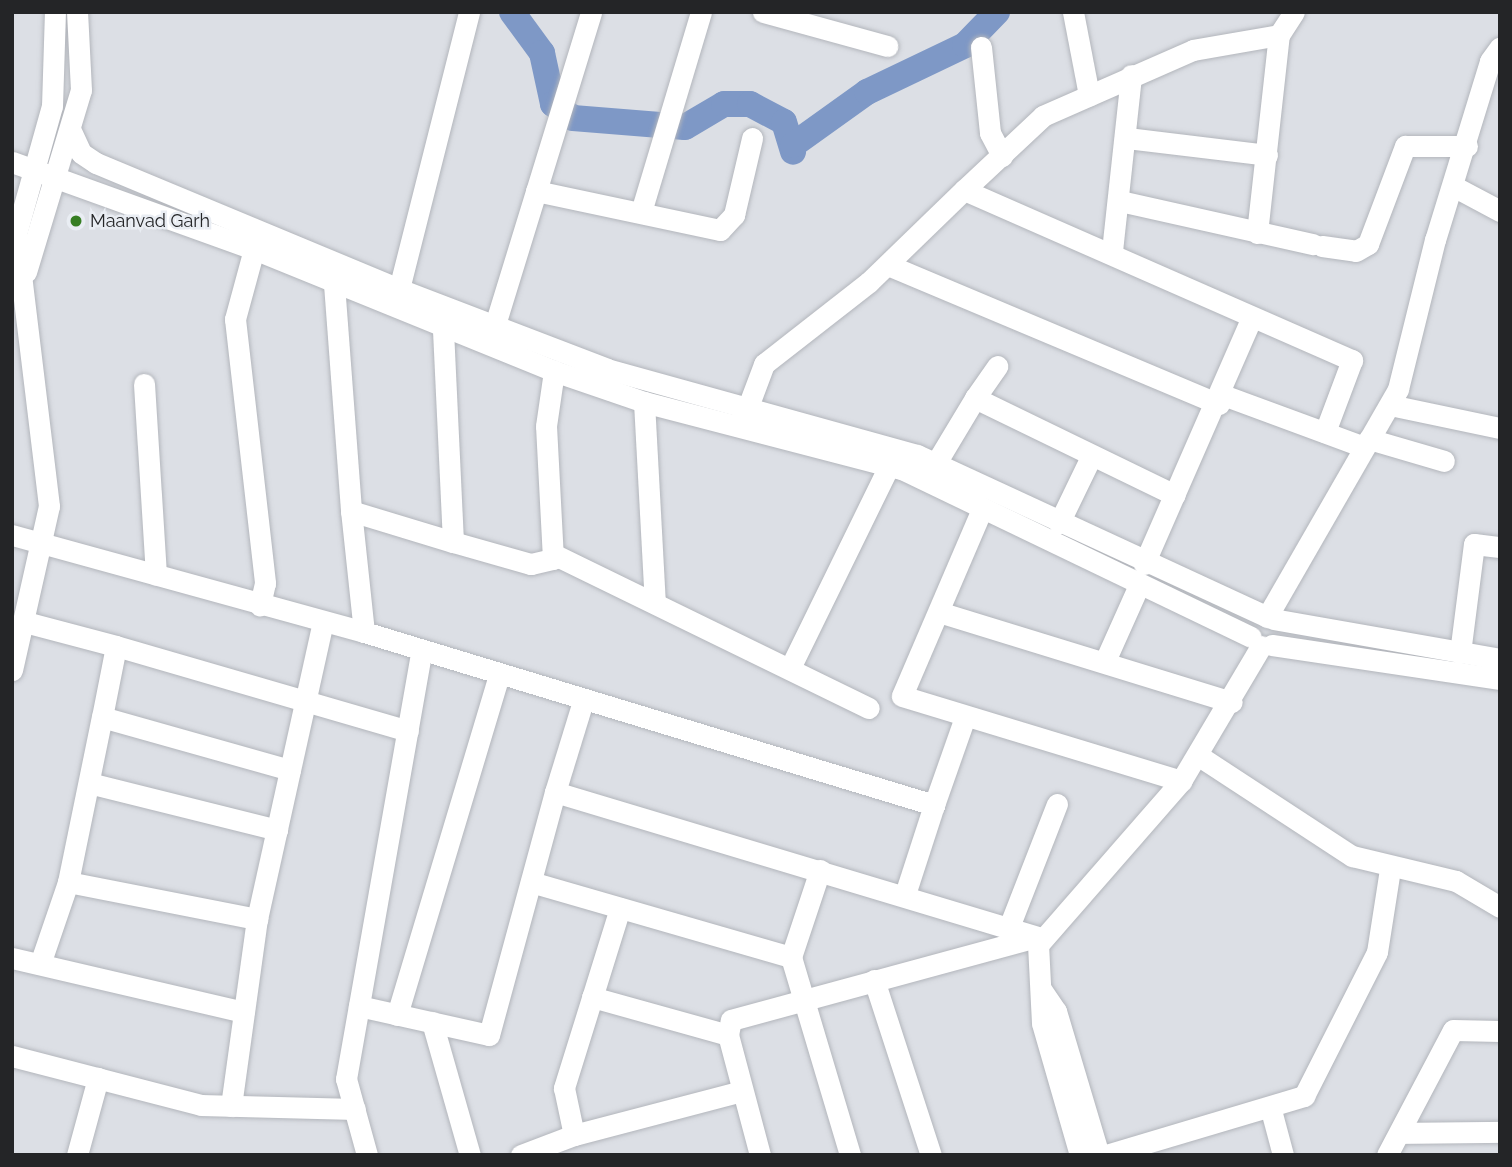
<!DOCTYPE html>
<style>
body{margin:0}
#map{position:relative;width:1512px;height:1167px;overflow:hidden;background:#dcdfe5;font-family:Raleway,sans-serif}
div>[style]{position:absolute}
.river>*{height:26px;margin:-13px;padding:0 13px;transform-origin:13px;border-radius:13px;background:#7e98c6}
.roads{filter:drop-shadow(0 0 2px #b3b6bc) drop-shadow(0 0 2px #b3b6bc)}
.minor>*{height:21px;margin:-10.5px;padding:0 10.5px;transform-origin:10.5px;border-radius:10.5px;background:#fff}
.dots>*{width:19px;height:19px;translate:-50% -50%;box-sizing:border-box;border:4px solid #e9edf3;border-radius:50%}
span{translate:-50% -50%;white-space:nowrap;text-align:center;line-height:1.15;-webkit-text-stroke:5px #e9edf3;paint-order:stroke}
.poi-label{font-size:18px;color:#242527}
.left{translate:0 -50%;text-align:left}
.frame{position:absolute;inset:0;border:14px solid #242527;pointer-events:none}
</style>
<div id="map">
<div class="river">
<i style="left:512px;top:12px;width:51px;rotate:53.8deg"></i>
<i style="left:542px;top:53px;width:52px;rotate:77.8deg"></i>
<i style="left:553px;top:104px;width:24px;rotate:35deg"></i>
<i style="left:573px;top:118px;width:112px;rotate:4.6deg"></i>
<i style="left:685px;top:127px;width:45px;rotate:-30.5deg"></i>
<i style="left:724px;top:104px;width:26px"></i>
<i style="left:750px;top:104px;width:38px;rotate:28deg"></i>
<i style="left:784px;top:122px;width:31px;rotate:73deg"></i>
<i style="left:793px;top:145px;width:91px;rotate:-35.6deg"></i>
<i style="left:867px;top:92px;width:109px;rotate:-25.6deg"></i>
<i style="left:965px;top:45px;width:46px;rotate:-45.9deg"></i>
</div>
<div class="roads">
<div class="minor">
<i style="left:763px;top:12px;width:129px;rotate:15.3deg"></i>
<i style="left:1073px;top:12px;width:85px;rotate:79.1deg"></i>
<i style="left:1279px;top:35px;width:87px;rotate:170.1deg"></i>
<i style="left:1193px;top:50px;width:164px;rotate:156.3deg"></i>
<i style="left:1043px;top:116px;width:108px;rotate:136.9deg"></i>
<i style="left:964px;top:190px;width:424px;rotate:23.7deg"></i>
<i style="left:1352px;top:360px;width:77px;rotate:110.6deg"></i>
<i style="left:981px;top:47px;width:86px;rotate:84deg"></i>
<i style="left:990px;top:133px;width:26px;rotate:62deg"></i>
<i style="left:70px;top:129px;width:26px;rotate:65deg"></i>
<i style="left:81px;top:153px;width:18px;rotate:34deg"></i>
<i style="left:96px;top:163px;width:328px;rotate:22.6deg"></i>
<i style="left:399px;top:289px;width:223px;rotate:21deg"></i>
<i style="left:607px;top:369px;width:322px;rotate:15.5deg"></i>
<i style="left:917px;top:455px;width:386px;rotate:24.8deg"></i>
<i style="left:1267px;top:617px;width:263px;rotate:-60.1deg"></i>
<i style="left:1398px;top:389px;width:154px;rotate:-76.1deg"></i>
<i style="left:1435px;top:240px;width:187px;rotate:-72.9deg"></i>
<i style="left:1490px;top:61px;width:17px;rotate:-54deg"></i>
<i style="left:1127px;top:138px;width:141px;rotate:6.9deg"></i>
<i style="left:12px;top:162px;width:257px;rotate:19.8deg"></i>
<i style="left:254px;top:249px;width:324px;rotate:22.1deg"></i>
<i style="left:554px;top:371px;width:95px;rotate:19deg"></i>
<i style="left:644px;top:402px;width:267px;rotate:14.6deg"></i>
<i style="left:902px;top:469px;width:387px;rotate:25.7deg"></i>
<i style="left:1453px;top:186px;width:53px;rotate:28deg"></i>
<i style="left:536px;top:191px;width:188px;rotate:12deg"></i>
<i style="left:720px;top:230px;width:21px;rotate:-47deg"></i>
<i style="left:734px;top:215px;width:79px;rotate:-76.8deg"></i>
<i style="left:1120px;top:201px;width:198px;rotate:12.6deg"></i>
<i style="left:641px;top:212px;width:209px;rotate:-73.3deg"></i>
<i style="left:1257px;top:233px;width:199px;rotate:-83.7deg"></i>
<i style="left:1279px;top:35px;width:27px;rotate:-57deg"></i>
<i style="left:1322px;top:246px;width:34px;rotate:8deg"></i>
<i style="left:1356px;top:251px;width:14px;rotate:-30deg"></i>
<i style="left:1368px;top:244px;width:105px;rotate:-69.3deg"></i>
<i style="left:1405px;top:146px;width:62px"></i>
<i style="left:254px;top:249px;width:73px;rotate:105.2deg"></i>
<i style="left:235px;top:319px;width:266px;rotate:83.5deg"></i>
<i style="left:265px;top:583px;width:23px;rotate:103deg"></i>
<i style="left:1112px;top:251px;width:177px;rotate:-83.8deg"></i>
<i style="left:888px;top:265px;width:359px;rotate:22.8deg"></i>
<i style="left:26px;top:272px;width:190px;rotate:-73.2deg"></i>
<i style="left:81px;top:90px;width:78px;rotate:-92.9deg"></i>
<i style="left:334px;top:284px;width:228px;rotate:85.7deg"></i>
<i style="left:399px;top:289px;width:286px;rotate:-75.8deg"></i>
<i style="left:490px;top:341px;width:344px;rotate:-72.9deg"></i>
<i style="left:144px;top:384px;width:191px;rotate:86.4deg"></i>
<i style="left:1223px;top:395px;width:150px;rotate:20.2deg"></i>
<i style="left:975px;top:398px;width:39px;rotate:-55deg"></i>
<i style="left:644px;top:402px;width:201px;rotate:86.9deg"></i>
<i style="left:1390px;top:405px;width:112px;rotate:11.8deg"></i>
<i style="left:743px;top:420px;width:60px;rotate:-69.4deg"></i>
<i style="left:764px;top:364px;width:133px;rotate:-38deg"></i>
<i style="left:869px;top:282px;width:132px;rotate:-44.1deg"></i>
<i style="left:1369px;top:439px;width:78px;rotate:16.3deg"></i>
<i style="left:936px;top:463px;width:76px;rotate:-59deg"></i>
<i style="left:975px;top:398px;width:222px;rotate:25.9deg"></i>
<i style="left:982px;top:509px;width:203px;rotate:113.2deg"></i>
<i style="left:902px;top:696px;width:292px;rotate:16.9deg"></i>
<i style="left:1059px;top:523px;width:71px;rotate:-64.2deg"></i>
<i style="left:12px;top:535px;width:365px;rotate:15.4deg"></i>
<i style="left:364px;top:632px;width:596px;rotate:16.88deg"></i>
<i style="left:934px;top:805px;width:94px;rotate:108deg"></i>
<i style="left:453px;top:542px;width:81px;rotate:15.8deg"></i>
<i style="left:531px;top:564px;width:23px;rotate:-13deg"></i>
<i style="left:553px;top:559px;width:133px;rotate:-93deg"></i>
<i style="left:546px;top:426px;width:56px;rotate:-81.7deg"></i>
<i style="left:555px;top:555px;width:349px;rotate:26deg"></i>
<i style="left:1144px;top:564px;width:267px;rotate:-66.4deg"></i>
<i style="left:942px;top:613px;width:303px;rotate:17.1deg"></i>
<i style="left:1273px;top:619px;width:230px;rotate:10deg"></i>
<i style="left:25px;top:622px;width:94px;rotate:14.8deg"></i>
<i style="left:364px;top:632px;width:122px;rotate:-96.1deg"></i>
<i style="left:351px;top:511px;width:107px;rotate:16.9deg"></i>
<i style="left:453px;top:542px;width:213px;rotate:-92.7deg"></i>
<i style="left:1272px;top:645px;width:231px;rotate:8.5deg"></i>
<i style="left:1460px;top:653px;width:110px;rotate:-82.7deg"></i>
<i style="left:1474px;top:544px;width:26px;rotate:7deg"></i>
<i style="left:1105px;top:661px;width:83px;rotate:-65.9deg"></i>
<i style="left:791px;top:666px;width:225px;rotate:-63.9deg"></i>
<i style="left:12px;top:670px;width:168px;rotate:-77.3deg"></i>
<i style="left:49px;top:506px;width:274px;rotate:-96.9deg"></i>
<i style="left:16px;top:234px;width:133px;rotate:-74.3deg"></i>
<i style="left:52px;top:106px;width:94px;rotate:-88.2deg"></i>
<i style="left:583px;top:701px;width:95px;rotate:107.1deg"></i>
<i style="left:555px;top:792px;width:507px;rotate:16.72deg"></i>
<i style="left:1199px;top:756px;width:183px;rotate:33.2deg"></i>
<i style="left:1352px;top:856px;width:107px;rotate:13.5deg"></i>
<i style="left:1456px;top:881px;width:51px;rotate:30.6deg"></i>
<i style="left:290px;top:770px;width:195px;rotate:-164.3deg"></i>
<i style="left:102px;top:717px;width:72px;rotate:-78.8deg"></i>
<i style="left:116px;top:646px;width:304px;rotate:16.2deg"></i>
<i style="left:89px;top:783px;width:194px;rotate:14deg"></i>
<i style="left:934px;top:805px;width:93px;rotate:-70.6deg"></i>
<i style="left:820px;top:870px;width:92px;rotate:108.4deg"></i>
<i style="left:791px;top:957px;width:207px;rotate:73.4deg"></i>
<i style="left:68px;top:882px;width:193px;rotate:11.1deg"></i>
<i style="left:531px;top:882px;width:271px;rotate:16.1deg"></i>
<i style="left:620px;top:908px;width:189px;rotate:107.3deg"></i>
<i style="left:564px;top:1088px;width:48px;rotate:78deg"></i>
<i style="left:574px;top:1135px;width:174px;rotate:-14.7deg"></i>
<i style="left:1009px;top:927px;width:132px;rotate:-68.7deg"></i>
<i style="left:12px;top:958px;width:238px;rotate:13.1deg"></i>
<i style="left:40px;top:964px;width:87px;rotate:-71.1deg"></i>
<i style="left:68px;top:882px;width:168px;rotate:-78.4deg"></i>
<i style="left:874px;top:980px;width:184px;rotate:72deg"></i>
<i style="left:1041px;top:989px;width:27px;rotate:56deg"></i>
<i style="left:1056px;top:1011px;width:150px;rotate:73.4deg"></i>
<i style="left:592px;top:997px;width:141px;rotate:15.6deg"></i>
<i style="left:359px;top:1006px;width:133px;rotate:12.6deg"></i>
<i style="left:489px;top:1035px;width:252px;rotate:-74.8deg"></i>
<i style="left:397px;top:1015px;width:356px;rotate:-73.3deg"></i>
<i style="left:432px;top:1022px;width:138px;rotate:74.1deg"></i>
<i style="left:12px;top:1056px;width:195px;rotate:14.5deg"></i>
<i style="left:201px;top:1105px;width:154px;rotate:1.5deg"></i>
<i style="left:231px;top:1106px;width:189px;rotate:-82.1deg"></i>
<i style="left:257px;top:919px;width:304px;rotate:-77.5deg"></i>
<i style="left:1271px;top:1110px;width:47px;rotate:75.1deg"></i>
<i style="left:1402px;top:1133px;width:98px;rotate:-0.6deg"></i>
<i style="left:77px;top:1155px;width:80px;rotate:-74.7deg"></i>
<i style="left:367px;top:1155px;width:79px;rotate:-105.4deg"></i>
<i style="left:346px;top:1079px;width:436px;rotate:-80deg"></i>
<i style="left:521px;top:1155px;width:57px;rotate:-20.7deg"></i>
<i style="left:760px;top:1155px;width:124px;rotate:-104.9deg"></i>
<i style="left:728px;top:1035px;width:15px;rotate:-79deg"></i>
<i style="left:731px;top:1020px;width:312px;rotate:-15.2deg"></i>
<i style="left:1080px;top:1155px;width:137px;rotate:-106.1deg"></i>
<i style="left:1042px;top:1023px;width:78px;rotate:-92.9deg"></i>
<i style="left:1038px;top:945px;width:218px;rotate:-48.9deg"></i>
<i style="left:1181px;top:781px;width:157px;rotate:-59.3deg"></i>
<i style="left:1106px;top:1155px;width:207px;rotate:-16.6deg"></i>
<i style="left:1304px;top:1096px;width:161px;rotate:-63.1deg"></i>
<i style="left:1377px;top:952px;width:84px;rotate:-81.1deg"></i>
<i style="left:1387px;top:1155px;width:141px;rotate:-62.2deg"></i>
<i style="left:1453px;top:1030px;width:47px;rotate:1.2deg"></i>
</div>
</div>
<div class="dots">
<i style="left:76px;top:221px;background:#367e23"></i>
</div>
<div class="poi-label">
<span class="left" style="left:90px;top:221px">Maanvad Garh</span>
</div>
<div class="frame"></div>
</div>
